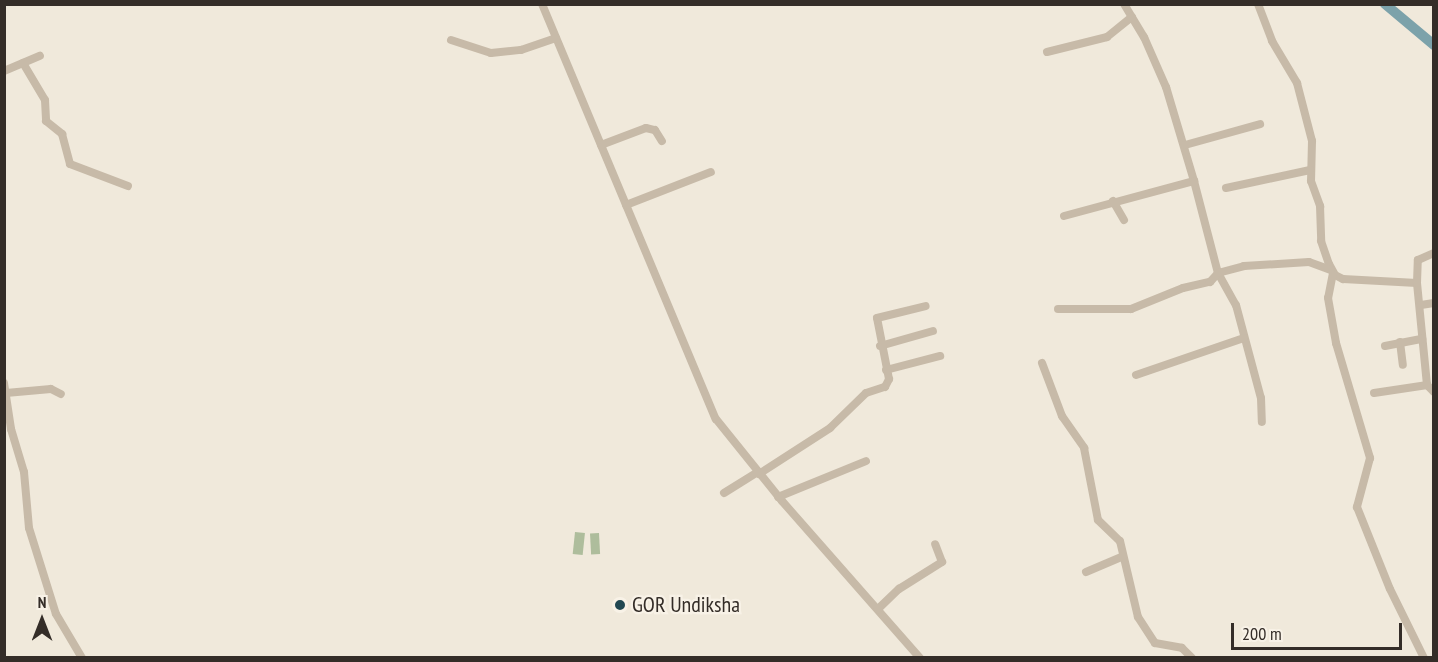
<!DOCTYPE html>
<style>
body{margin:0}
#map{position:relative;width:1438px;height:662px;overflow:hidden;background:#f0e9db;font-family:"PT Sans Narrow",sans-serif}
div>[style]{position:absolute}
.green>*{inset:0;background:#aebd9c;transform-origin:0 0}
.river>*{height:10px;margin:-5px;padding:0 5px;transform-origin:5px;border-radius:5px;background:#7ca2aa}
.minor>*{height:8px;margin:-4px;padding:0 4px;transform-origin:4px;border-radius:4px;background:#c7baa8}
.dots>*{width:16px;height:16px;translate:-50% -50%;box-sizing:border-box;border:3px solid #f8f2e7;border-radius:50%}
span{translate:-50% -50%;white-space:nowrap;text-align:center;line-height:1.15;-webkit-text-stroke:4.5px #f8f2e7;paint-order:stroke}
.poi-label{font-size:22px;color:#342d28}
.left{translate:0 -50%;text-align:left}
.frame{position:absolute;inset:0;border:6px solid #342d28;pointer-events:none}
.north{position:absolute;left:12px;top:590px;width:60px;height:60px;-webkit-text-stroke:4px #f8f2e7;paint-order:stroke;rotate:0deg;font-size:16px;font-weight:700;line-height:24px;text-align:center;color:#342d28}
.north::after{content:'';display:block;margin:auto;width:21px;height:27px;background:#342d28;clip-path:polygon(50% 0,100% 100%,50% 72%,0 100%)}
.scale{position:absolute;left:1231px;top:623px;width:171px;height:27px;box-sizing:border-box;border:3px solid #342d28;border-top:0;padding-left:8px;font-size:18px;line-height:21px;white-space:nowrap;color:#342d28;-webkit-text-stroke:4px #f8f2e7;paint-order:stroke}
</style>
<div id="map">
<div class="green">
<i style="left:575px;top:532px;width:10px;height:22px;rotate:6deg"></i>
<i style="left:599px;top:533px;width:21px;height:9px;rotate:87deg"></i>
</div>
<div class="river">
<i style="left:1385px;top:4px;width:64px;rotate:39.9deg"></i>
</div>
<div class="minor">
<i style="left:542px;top:4px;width:450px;rotate:67.3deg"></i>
<i style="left:716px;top:419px;width:105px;rotate:51.2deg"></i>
<i style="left:782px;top:501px;width:209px;rotate:48.7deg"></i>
<i style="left:1124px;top:4px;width:39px;rotate:59deg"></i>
<i style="left:1144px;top:37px;width:55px;rotate:66.3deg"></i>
<i style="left:1166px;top:87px;width:98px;rotate:73.4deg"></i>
<i style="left:1258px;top:4px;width:40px;rotate:69deg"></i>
<i style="left:1272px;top:41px;width:49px;rotate:59.2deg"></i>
<i style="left:1297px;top:83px;width:60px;rotate:75.5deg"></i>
<i style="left:1312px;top:141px;width:40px;rotate:91.4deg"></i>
<i style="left:1311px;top:181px;width:27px;rotate:70deg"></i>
<i style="left:1320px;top:206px;width:35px;rotate:88deg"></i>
<i style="left:1321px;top:241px;width:24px;rotate:71deg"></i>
<i style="left:1329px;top:264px;width:13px;rotate:61deg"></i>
<i style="left:1335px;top:275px;width:9px;rotate:27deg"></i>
<i style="left:1343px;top:279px;width:74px;rotate:3.1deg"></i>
<i style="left:1417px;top:283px;width:102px;rotate:84.4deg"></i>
<i style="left:1427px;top:385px;width:10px;rotate:45deg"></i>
<i style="left:451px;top:40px;width:42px;rotate:18deg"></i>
<i style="left:491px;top:53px;width:30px;rotate:-6deg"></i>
<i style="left:521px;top:50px;width:37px;rotate:-19deg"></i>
<i style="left:1047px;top:52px;width:62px;rotate:-14deg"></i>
<i style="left:1107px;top:37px;width:32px;rotate:-39deg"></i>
<i style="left:23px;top:63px;width:43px;rotate:59.3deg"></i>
<i style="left:45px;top:100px;width:21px;rotate:87deg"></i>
<i style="left:46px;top:121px;width:21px;rotate:39deg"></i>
<i style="left:62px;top:134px;width:31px;rotate:75deg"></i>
<i style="left:70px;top:164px;width:62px;rotate:20.8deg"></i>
<i style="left:4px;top:71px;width:39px;rotate:-23deg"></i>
<i style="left:601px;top:145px;width:48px;rotate:-20.7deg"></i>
<i style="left:646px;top:128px;width:9px;rotate:13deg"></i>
<i style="left:655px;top:130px;width:13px;rotate:58deg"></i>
<i style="left:1185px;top:145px;width:78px;rotate:-15.6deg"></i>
<i style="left:1226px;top:188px;width:86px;rotate:-12.1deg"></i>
<i style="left:1113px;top:201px;width:22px;rotate:60deg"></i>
<i style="left:626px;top:205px;width:91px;rotate:-21.2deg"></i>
<i style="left:1064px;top:216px;width:135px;rotate:-15.1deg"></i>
<i style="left:1194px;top:181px;width:95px;rotate:75.4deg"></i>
<i style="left:1218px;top:273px;width:37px;rotate:61deg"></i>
<i style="left:1236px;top:305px;width:96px;rotate:75deg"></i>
<i style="left:1261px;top:398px;width:24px;rotate:88deg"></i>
<i style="left:1333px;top:273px;width:25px;rotate:101deg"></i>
<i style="left:1328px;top:298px;width:46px;rotate:79.9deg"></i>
<i style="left:1336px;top:343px;width:120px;rotate:73.5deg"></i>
<i style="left:1370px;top:458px;width:51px;rotate:104.9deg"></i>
<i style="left:1357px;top:507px;width:88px;rotate:68.1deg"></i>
<i style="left:1390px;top:589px;width:77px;rotate:63.8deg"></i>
<i style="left:1417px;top:283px;width:23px;rotate:-88deg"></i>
<i style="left:1418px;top:260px;width:17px;rotate:-24deg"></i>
<i style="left:1421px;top:305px;width:13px;rotate:-9deg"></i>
<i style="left:1058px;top:309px;width:73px"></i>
<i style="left:1131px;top:309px;width:56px;rotate:-22deg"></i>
<i style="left:1183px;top:288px;width:28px;rotate:-13deg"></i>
<i style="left:1210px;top:282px;width:12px;rotate:-48deg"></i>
<i style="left:1218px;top:273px;width:27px;rotate:-15deg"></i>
<i style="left:1244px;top:266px;width:65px;rotate:-3.5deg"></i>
<i style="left:1309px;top:262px;width:23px;rotate:20deg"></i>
<i style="left:1400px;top:342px;width:23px;rotate:83deg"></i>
<i style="left:880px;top:346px;width:55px;rotate:-15.8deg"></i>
<i style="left:1385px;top:346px;width:38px;rotate:-11deg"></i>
<i style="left:1042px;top:363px;width:57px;rotate:69.3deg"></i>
<i style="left:1062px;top:416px;width:39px;rotate:55deg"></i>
<i style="left:1084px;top:448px;width:73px;rotate:79deg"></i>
<i style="left:1098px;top:520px;width:30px;rotate:44deg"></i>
<i style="left:1120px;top:541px;width:78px;rotate:76.7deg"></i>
<i style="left:1138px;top:617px;width:31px;rotate:57deg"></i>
<i style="left:1155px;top:643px;width:27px;rotate:10deg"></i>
<i style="left:1182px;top:648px;width:14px;rotate:45deg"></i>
<i style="left:886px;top:370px;width:56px;rotate:-14.5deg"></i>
<i style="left:1136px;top:375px;width:114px;rotate:-18.9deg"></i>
<i style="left:4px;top:383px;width:47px;rotate:81.3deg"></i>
<i style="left:11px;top:429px;width:45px;rotate:73.2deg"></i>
<i style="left:24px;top:472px;width:56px;rotate:84.9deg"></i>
<i style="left:29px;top:528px;width:90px;rotate:72.6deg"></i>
<i style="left:56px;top:614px;width:51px;rotate:59.4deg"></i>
<i style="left:6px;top:393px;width:45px;rotate:-5.1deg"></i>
<i style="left:51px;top:389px;width:11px;rotate:27deg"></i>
<i style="left:1374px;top:393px;width:54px;rotate:-8.6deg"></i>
<i style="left:759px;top:474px;width:85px;rotate:-32.9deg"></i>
<i style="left:830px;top:428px;width:50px;rotate:-44.2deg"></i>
<i style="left:866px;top:393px;width:20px;rotate:-18deg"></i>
<i style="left:885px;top:387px;width:9px;rotate:-63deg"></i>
<i style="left:889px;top:379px;width:62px;rotate:-101.1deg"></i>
<i style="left:877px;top:318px;width:50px;rotate:-13.8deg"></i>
<i style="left:724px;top:493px;width:40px;rotate:-32deg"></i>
<i style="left:778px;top:497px;width:95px;rotate:-22.2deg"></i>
<i style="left:1086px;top:572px;width:39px;rotate:-23deg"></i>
<i style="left:878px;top:609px;width:29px;rotate:-44deg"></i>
<i style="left:899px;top:589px;width:51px;rotate:-32.1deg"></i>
<i style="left:942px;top:562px;width:19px;rotate:-111deg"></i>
</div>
<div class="dots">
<i style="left:620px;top:605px;background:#214852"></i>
</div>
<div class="poi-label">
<span class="left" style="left:632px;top:605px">GOR Undiksha</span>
</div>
<div class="frame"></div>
<div class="north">N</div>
<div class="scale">200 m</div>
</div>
